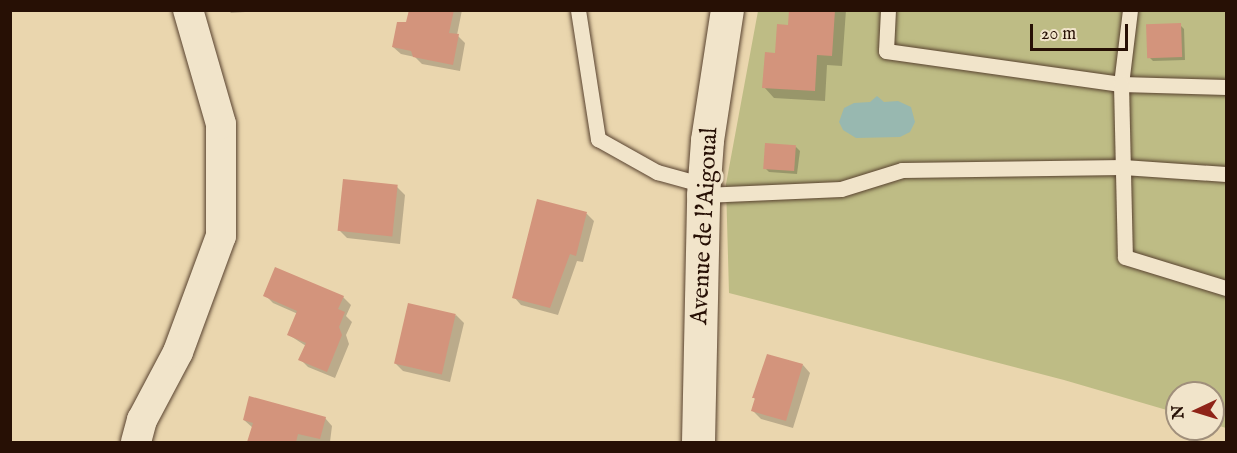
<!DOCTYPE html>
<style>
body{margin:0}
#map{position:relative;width:1237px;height:453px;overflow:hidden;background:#ead6ae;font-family:"IM FELL English",serif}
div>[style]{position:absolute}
.green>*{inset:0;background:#bebc85}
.water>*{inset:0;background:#98b8b0}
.shadow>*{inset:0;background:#0003}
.building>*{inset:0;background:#d3947c;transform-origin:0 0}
.roads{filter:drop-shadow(0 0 2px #58422f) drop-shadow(0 0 2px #58422f)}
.lane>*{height:15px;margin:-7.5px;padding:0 7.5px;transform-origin:7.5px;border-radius:7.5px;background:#f1e4ca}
.street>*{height:30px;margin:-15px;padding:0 15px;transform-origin:15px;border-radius:15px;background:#f1e4ca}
.secondary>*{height:33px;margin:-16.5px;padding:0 16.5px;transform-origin:16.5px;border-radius:16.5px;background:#f1e4ca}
span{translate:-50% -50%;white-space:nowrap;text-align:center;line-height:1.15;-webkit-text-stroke:6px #f1e4ca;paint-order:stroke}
.street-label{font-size:24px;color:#271005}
.frame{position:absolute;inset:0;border:12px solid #271005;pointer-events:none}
.north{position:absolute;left:1165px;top:381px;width:60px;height:60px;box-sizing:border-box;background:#f1e4ca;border:2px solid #a08f7b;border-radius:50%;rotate:266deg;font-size:16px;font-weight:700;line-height:24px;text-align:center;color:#271005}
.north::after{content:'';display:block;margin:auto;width:21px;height:27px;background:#8f2418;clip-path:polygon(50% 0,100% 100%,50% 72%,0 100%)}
.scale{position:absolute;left:1030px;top:24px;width:98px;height:27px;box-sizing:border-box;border:3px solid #271005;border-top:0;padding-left:8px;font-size:18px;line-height:21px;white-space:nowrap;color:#271005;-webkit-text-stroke:4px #f1e4ca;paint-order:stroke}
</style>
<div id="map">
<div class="green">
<i style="clip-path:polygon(758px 11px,1226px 11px,1226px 428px,1213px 424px,1213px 393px,1177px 393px,1177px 413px,1064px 380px,729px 293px,726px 184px)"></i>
</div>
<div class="water">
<i style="clip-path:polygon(877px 96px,884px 102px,898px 101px,911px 107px,915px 122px,910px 132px,900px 137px,856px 138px,843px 130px,839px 122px,844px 108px,854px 103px,870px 102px)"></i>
</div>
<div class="shadow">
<i style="clip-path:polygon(228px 10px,272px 10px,231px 13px)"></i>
<i style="clip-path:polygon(431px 10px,462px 10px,457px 35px,465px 43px,460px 71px,422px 64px,415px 57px,401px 54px,393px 47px,441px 24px)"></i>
<i style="clip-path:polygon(790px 10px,846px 10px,842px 66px,827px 65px,825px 101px,774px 98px,764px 87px,789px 26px)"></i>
<i style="clip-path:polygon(1180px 25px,1184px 29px,1185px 60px,1153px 61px,1149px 57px)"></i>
<i style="clip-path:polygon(796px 147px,800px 151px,797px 174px,769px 172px,765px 168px)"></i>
<i style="clip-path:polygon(397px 187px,405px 195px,400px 244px,347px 238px,339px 230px)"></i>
<i style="clip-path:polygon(538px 201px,587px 214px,594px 221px,583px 262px,577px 261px,558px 315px,521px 305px,514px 297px)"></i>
<i style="clip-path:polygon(265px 295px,343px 297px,351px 305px,346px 316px,352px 322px,346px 335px,349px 344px,335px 378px,308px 367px,300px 359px,306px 346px,289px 335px,298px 314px,273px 303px)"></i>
<i style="clip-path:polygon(456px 315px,464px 323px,450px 382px,403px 371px,395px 363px)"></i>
<i style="clip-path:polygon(803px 365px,810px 373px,793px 428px,761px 419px,753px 411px,756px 400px,754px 398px)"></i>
<i style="clip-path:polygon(325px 418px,332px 426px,330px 442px,249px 442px,253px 428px,244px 420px)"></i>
</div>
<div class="building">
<i style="clip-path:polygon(409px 10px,454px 10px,449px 33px,459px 34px,453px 65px,413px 57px,411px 51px,392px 47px,397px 22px,406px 22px)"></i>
<i style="clip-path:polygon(789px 10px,835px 10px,832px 56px,817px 55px,815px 91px,762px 88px,765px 52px,775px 53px,777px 24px,788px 25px)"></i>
<i style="left:1181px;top:23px;width:34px;height:35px;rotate:88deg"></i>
<i style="left:765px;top:143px;width:31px;height:26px;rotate:4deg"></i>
<i style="left:343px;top:179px;width:55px;height:52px;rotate:6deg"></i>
<i style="clip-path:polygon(537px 199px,587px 212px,576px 256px,570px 254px,550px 308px,512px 298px)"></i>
<i style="clip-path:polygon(275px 267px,344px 296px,338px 309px,345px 312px,339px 327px,342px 335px,327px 372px,298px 360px,306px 343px,287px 335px,297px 311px,263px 296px)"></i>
<i style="left:408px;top:303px;width:49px;height:62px;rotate:13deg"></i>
<i style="clip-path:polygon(767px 354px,803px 364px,786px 421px,751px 411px,755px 398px,752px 398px)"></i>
<i style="clip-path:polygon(249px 396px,326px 417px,320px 439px,298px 434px,296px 442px,247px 442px,253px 423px,243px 420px)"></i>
</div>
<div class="roads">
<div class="lane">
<i style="left:578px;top:10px;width:131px;rotate:81.2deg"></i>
<i style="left:598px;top:139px;width:68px;rotate:29.2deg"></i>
<i style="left:657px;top:172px;width:49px;rotate:15.5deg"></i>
<i style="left:888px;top:10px;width:41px;rotate:92.8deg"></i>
<i style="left:886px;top:51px;width:237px;rotate:8deg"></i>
<i style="left:1121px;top:84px;width:105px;rotate:1.6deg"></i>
<i style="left:1130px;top:10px;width:75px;rotate:96.9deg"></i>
<i style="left:1121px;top:84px;width:173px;rotate:88.7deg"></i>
<i style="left:1125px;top:257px;width:106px;rotate:17.1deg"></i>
<i style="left:703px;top:195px;width:138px;rotate:-2.5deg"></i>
<i style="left:841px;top:189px;width:64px;rotate:-17.3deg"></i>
<i style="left:902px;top:170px;width:221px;rotate:-0.8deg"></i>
<i style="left:1123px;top:167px;width:103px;rotate:3.9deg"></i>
</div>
<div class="street">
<i style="left:136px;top:442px;width:23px;rotate:-75deg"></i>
<i style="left:142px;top:420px;width:77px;rotate:-62.1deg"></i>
<i style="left:178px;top:352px;width:124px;rotate:-69.7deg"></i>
<i style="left:221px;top:236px;width:112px;rotate:-90deg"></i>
<i style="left:221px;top:124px;width:119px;rotate:-106.1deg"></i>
</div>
<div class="secondary">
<i style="left:698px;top:442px;width:247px;rotate:-88.8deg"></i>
<i style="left:703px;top:195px;width:55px;rotate:-85.8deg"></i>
<i style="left:707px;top:140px;width:132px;rotate:-81.3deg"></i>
</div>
</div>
<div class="street-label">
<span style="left:705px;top:226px;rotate:-87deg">Avenue de l'Aigoual</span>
</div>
<div class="frame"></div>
<div class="north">N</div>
<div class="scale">20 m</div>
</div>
